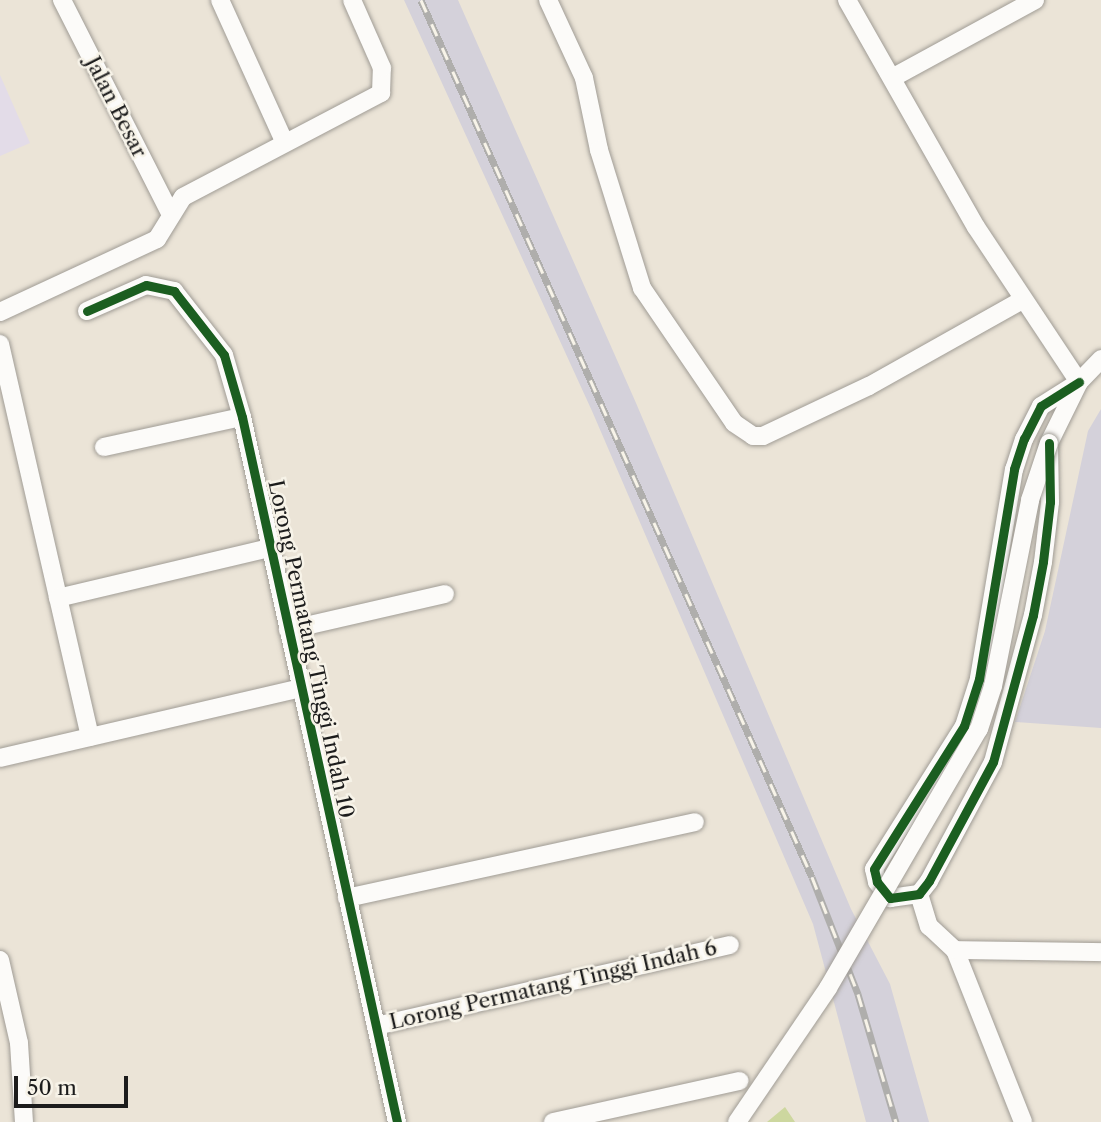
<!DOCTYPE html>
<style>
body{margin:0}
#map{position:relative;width:1101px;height:1122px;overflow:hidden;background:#ebe4d7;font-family:"Libre Caslon Text",serif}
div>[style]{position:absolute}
.built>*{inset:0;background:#e3dce8}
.industrial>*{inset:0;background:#d4d1da}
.green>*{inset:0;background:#cdd79f}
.roads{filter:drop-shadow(0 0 2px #a09c95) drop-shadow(0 0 2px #a09c95)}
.street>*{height:18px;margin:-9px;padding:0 9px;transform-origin:9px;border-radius:9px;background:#fcfbf9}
.rail>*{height:7px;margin-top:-3.5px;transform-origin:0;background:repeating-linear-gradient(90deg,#f7f3e8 0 13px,#afaeac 0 26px);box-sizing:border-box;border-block:2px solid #afaeac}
.bridges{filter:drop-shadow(0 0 2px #a09c95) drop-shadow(0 0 2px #a09c95)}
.street-bridge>*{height:18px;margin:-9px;padding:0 9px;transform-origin:9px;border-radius:9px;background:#fcfbf9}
.cycleway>*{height:9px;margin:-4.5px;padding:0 4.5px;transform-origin:4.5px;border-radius:4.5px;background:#1b5e20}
span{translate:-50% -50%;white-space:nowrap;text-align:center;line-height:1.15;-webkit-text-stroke:5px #f7f3e8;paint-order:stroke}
.street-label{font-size:21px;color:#1c1c1c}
.scale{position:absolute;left:14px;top:1076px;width:114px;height:32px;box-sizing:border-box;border:4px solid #1c1c1c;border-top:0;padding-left:9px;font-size:21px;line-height:24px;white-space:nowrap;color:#1c1c1c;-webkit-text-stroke:5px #f7f3e8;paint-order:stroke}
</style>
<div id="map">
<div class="built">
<i style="clip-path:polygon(0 75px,30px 143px,0 156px)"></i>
</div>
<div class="industrial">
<i style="clip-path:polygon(404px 0,458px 0,636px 403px,851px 909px,890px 984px,929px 1122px,866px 1122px,813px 924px,592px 411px)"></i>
<i style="clip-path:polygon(1101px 409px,1101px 728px,1015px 722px,1045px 631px,1088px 431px)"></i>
</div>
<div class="green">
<i style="clip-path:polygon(785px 1107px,795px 1122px,767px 1122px)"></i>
</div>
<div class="roads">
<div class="street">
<i style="left:62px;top:0;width:239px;rotate:63.1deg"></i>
<i style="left:220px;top:0;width:155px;rotate:65.6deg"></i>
<i style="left:548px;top:0;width:86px;rotate:65.2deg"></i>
<i style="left:584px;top:78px;width:74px;rotate:78.2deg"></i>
<i style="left:599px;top:150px;width:145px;rotate:72.7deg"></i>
<i style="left:642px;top:288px;width:163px;rotate:55.7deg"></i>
<i style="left:734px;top:423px;width:23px;rotate:34deg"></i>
<i style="left:753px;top:436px;width:10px"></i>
<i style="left:763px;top:436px;width:117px;rotate:-25.3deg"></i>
<i style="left:869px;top:386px;width:176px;rotate:-29.3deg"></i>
<i style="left:847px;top:0;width:261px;rotate:60.4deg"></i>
<i style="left:976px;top:227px;width:186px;rotate:56.4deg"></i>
<i style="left:892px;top:78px;width:163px;rotate:-28.6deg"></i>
<i style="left:87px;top:311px;width:64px;rotate:-23.8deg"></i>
<i style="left:146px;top:285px;width:29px;rotate:12deg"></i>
<i style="left:174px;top:291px;width:81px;rotate:52deg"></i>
<i style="left:224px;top:355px;width:65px;rotate:73.8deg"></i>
<i style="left:242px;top:417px;width:722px;rotate:77.6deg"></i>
<i style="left:0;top:312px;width:173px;rotate:-24.9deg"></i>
<i style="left:157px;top:239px;width:49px;rotate:-58.2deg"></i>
<i style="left:183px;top:197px;width:224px;rotate:-27.7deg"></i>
<i style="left:381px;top:93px;width:25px;rotate:-88deg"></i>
<i style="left:382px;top:68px;width:74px;rotate:-113.8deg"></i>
<i style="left:0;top:344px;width:403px;rotate:77.1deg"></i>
<i style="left:1079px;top:382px;width:45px;rotate:147.7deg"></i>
<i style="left:1041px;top:406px;width:37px;rotate:117deg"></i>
<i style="left:1024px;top:439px;width:32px;rotate:108deg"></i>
<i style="left:1014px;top:469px;width:213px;rotate:99.5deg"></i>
<i style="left:979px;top:679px;width:49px;rotate:107.7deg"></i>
<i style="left:964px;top:726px;width:169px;rotate:122.2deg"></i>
<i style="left:874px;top:869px;width:13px;rotate:77deg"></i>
<i style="left:877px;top:882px;width:21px;rotate:51deg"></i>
<i style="left:890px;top:898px;width:29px;rotate:-8deg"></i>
<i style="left:919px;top:894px;width:16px;rotate:-52deg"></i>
<i style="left:929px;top:881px;width:135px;rotate:-61.7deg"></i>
<i style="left:993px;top:762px;width:152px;rotate:-74.8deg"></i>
<i style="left:1033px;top:615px;width:54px;rotate:-79.3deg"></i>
<i style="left:1043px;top:562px;width:60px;rotate:-83.3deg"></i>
<i style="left:1050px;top:502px;width:59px;rotate:-91deg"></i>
<i style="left:1049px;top:443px;width:68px;rotate:-63.8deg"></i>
<i style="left:1079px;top:382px;width:32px;rotate:-46deg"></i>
<i style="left:104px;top:447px;width:141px;rotate:-12.3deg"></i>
<i style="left:58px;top:598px;width:218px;rotate:-13.3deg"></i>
<i style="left:288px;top:630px;width:161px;rotate:-12.9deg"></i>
<i style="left:0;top:758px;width:309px;rotate:-13.1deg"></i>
<i style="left:919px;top:894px;width:34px;rotate:73deg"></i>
<i style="left:929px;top:926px;width:35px;rotate:43deg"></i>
<i style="left:955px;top:950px;width:185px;rotate:68.4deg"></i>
<i style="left:347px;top:898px;width:356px;rotate:-12.3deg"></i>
<i style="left:955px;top:950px;width:146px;rotate:0.8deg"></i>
<i style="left:0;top:960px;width:85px;rotate:77.1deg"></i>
<i style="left:19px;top:1043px;width:79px;rotate:86.4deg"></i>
<i style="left:376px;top:1026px;width:363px;rotate:-12.9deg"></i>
<i style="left:553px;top:1122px;width:191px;rotate:-12.4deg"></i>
</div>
</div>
<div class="rail">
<i style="left:421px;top:0;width:960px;rotate:65.97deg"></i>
<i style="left:812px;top:877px;width:126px;rotate:68.5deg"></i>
<i style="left:858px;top:994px;width:134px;rotate:73.5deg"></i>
</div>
<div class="bridges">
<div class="street-bridge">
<i style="left:737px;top:1122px;width:162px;rotate:-55.8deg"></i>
<i style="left:828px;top:988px;width:300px;rotate:-59.8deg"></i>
<i style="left:979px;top:729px;width:45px;rotate:-72deg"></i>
<i style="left:993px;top:686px;width:190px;rotate:-78.7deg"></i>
<i style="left:1030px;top:500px;width:60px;rotate:-71.6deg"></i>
</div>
</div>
<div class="cycleway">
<i style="left:87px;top:311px;width:64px;rotate:-23.8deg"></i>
<i style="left:146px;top:285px;width:29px;rotate:12deg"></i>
<i style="left:174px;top:291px;width:81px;rotate:52deg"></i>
<i style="left:224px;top:355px;width:65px;rotate:73.8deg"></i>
<i style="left:242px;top:417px;width:722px;rotate:77.6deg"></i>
<i style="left:1049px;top:443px;width:59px;rotate:89deg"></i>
<i style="left:1050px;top:502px;width:60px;rotate:96.7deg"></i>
<i style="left:1043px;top:562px;width:54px;rotate:100.7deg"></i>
<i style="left:1033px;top:615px;width:152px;rotate:105.2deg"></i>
<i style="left:993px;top:762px;width:135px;rotate:118.3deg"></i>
<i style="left:929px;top:881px;width:16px;rotate:128deg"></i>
<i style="left:919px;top:894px;width:29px;rotate:172deg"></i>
<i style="left:890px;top:898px;width:21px;rotate:-129deg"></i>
<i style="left:877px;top:882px;width:13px;rotate:-103deg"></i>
<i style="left:874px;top:869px;width:169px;rotate:-57.8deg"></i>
<i style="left:964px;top:726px;width:49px;rotate:-72.3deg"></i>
<i style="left:979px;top:679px;width:213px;rotate:-80.5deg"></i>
<i style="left:1014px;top:469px;width:32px;rotate:-72deg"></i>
<i style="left:1024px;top:439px;width:37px;rotate:-63deg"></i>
<i style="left:1041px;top:406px;width:45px;rotate:-32.3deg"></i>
</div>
<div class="street-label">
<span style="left:116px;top:107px;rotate:63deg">Jalan Besar</span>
<span style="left:311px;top:649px;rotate:78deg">Lorong Permatang Tinggi Indah 10</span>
<span style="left:553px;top:985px;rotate:-13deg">Lorong Permatang Tinggi Indah 6</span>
</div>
<div class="scale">50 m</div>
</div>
